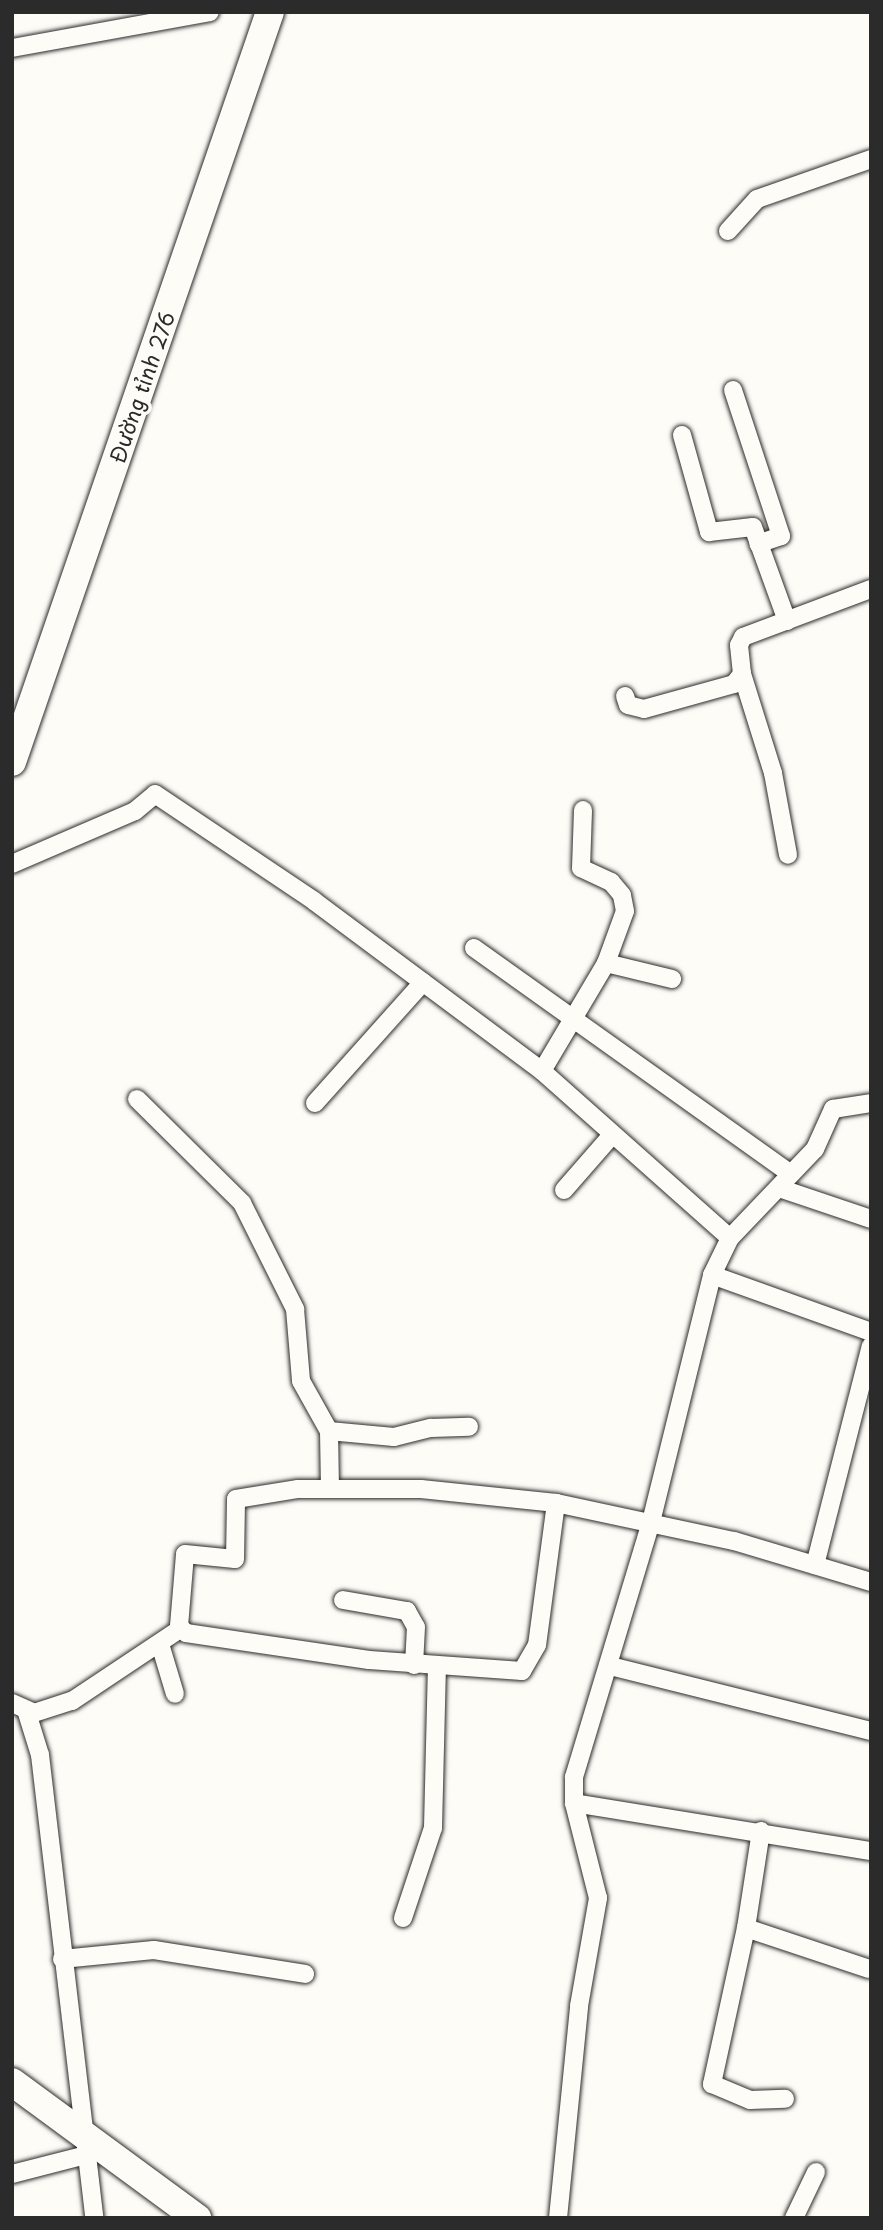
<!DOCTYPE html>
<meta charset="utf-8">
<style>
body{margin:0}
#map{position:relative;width:883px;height:2230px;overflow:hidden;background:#fdfcf7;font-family:"Playpen Sans",sans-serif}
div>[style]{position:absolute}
.roads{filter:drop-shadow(0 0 2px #2b2b2b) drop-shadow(0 0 2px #2b2b2b)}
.street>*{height:18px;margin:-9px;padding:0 9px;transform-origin:9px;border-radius:9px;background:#fdfcf7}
.primary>*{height:28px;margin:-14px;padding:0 14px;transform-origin:14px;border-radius:14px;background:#fdfcf7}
span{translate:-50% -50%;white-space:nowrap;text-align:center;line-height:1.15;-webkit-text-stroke:7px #fdfcf7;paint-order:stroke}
.street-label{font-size:21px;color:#2b2b2b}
.frame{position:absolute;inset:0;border:14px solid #2b2b2b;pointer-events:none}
</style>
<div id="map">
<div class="roads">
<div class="street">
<i style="left:12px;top:48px;width:201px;rotate:-10.3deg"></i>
<i style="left:728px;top:231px;width:43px;rotate:-47.8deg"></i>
<i style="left:757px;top:199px;width:121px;rotate:-19.3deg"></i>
<i style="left:733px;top:390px;width:154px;rotate:71.8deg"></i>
<i style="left:781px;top:536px;width:24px;rotate:161deg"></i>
<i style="left:682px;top:435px;width:101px;rotate:74.4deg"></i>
<i style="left:709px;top:532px;width:44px;rotate:-6.5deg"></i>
<i style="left:753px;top:527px;width:100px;rotate:70.1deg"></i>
<i style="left:742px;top:674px;width:104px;rotate:72.6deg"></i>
<i style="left:773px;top:773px;width:83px;rotate:79.6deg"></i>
<i style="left:625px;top:696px;width:9px;rotate:72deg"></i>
<i style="left:628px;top:705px;width:16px;rotate:14deg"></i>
<i style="left:644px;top:709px;width:93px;rotate:-15.5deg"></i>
<i style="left:734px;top:684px;width:13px;rotate:-51deg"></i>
<i style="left:742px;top:674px;width:29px;rotate:-96deg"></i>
<i style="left:739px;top:645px;width:9px;rotate:-63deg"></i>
<i style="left:743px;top:637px;width:137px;rotate:-20.6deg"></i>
<i style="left:12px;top:864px;width:134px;rotate:-23.3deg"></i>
<i style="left:135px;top:811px;width:26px;rotate:-40deg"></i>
<i style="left:155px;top:794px;width:192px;rotate:33.9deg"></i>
<i style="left:314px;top:901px;width:284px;rotate:36.7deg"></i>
<i style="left:542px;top:1071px;width:251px;rotate:41.6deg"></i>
<i style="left:474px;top:948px;width:389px;rotate:35.5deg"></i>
<i style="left:606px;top:963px;width:68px;rotate:13.6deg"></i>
<i style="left:542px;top:1071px;width:126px;rotate:-59.3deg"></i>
<i style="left:606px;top:963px;width:55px;rotate:-69.9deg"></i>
<i style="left:625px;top:911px;width:16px;rotate:-101deg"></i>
<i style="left:622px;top:895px;width:17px;rotate:-130deg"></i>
<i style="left:611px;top:882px;width:33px;rotate:-155deg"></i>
<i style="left:581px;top:868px;width:58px;rotate:-88deg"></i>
<i style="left:137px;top:1099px;width:148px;rotate:44.7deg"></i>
<i style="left:242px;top:1203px;width:119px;rotate:63.4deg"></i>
<i style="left:295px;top:1309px;width:72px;rotate:85.2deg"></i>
<i style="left:301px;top:1381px;width:57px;rotate:60.8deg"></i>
<i style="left:329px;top:1431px;width:56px;rotate:89deg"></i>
<i style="left:315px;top:1103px;width:162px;rotate:-48.2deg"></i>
<i style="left:779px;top:1188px;width:97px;rotate:18.6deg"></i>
<i style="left:564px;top:1190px;width:73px;rotate:-48.9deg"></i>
<i style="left:712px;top:1275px;width:169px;rotate:19.7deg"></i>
<i style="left:329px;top:1431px;width:65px;rotate:5.3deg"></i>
<i style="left:394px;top:1437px;width:38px;rotate:-14deg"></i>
<i style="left:431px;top:1428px;width:38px;rotate:-2deg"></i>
<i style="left:556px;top:1503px;width:143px;rotate:97.6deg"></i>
<i style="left:537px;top:1645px;width:30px;rotate:120deg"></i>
<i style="left:522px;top:1671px;width:153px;rotate:-175.9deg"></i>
<i style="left:369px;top:1660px;width:185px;rotate:-171.6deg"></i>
<i style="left:186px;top:1633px;width:10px;rotate:-135deg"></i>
<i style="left:179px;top:1626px;width:72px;rotate:-85.2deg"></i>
<i style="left:185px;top:1554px;width:50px;rotate:5.7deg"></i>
<i style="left:235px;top:1559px;width:60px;rotate:-89deg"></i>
<i style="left:236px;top:1499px;width:63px;rotate:-9.2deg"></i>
<i style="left:298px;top:1489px;width:123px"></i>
<i style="left:421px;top:1489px;width:136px;rotate:5.9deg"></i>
<i style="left:556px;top:1503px;width:182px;rotate:12.1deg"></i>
<i style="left:734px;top:1541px;width:143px;rotate:16.7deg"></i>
<i style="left:815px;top:1565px;width:226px;rotate:-75.7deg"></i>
<i style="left:343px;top:1600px;width:65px;rotate:9.8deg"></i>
<i style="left:407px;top:1611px;width:18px;rotate:61deg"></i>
<i style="left:416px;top:1627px;width:38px;rotate:93deg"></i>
<i style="left:160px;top:1644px;width:52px;rotate:73.3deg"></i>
<i style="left:610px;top:1666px;width:269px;rotate:14deg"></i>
<i style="left:12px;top:1703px;width:24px;rotate:24deg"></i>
<i style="left:34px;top:1713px;width:40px;rotate:-18deg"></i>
<i style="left:72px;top:1701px;width:130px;rotate:-33.7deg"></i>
<i style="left:27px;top:1713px;width:44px;rotate:72.8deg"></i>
<i style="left:40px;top:1755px;width:466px;rotate:83.3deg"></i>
<i style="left:574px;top:1803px;width:301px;rotate:9.2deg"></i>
<i style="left:761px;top:1831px;width:98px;rotate:98.8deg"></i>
<i style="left:746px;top:1928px;width:160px;rotate:102.3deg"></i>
<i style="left:712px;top:2084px;width:41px;rotate:22.8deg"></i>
<i style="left:750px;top:2100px;width:35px;rotate:-2deg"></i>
<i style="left:403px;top:1918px;width:95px;rotate:-71.6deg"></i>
<i style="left:433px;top:1828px;width:160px;rotate:-88.6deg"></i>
<i style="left:746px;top:1928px;width:130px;rotate:18.4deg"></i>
<i style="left:62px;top:1959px;width:92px;rotate:-5.6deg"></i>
<i style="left:154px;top:1950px;width:153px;rotate:9deg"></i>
<i style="left:12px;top:2174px;width:76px;rotate:-14.4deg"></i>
<i style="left:558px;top:2218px;width:213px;rotate:-84.3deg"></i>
<i style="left:579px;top:2006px;width:110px;rotate:-80deg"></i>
<i style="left:598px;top:1898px;width:98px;rotate:-104.2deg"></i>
<i style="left:574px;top:1803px;width:26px;rotate:-90deg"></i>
<i style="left:574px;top:1777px;width:266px;rotate:-73.2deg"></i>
<i style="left:651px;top:1522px;width:254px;rotate:-76.1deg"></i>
<i style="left:712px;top:1275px;width:41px;rotate:-64.1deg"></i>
<i style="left:730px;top:1238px;width:123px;rotate:-46.3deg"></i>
<i style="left:815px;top:1149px;width:44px;rotate:-65.8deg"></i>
<i style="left:833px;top:1109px;width:38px;rotate:-9deg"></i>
<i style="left:794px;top:2218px;width:51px;rotate:-64.4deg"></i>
</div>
<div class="primary">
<i style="left:12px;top:762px;width:793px;rotate:-71.02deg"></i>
<i style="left:12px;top:2082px;width:230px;rotate:36.3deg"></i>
</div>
</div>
<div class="street-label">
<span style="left:141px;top:387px;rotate:-71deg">Đường tỉnh 276</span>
</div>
<div class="frame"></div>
</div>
